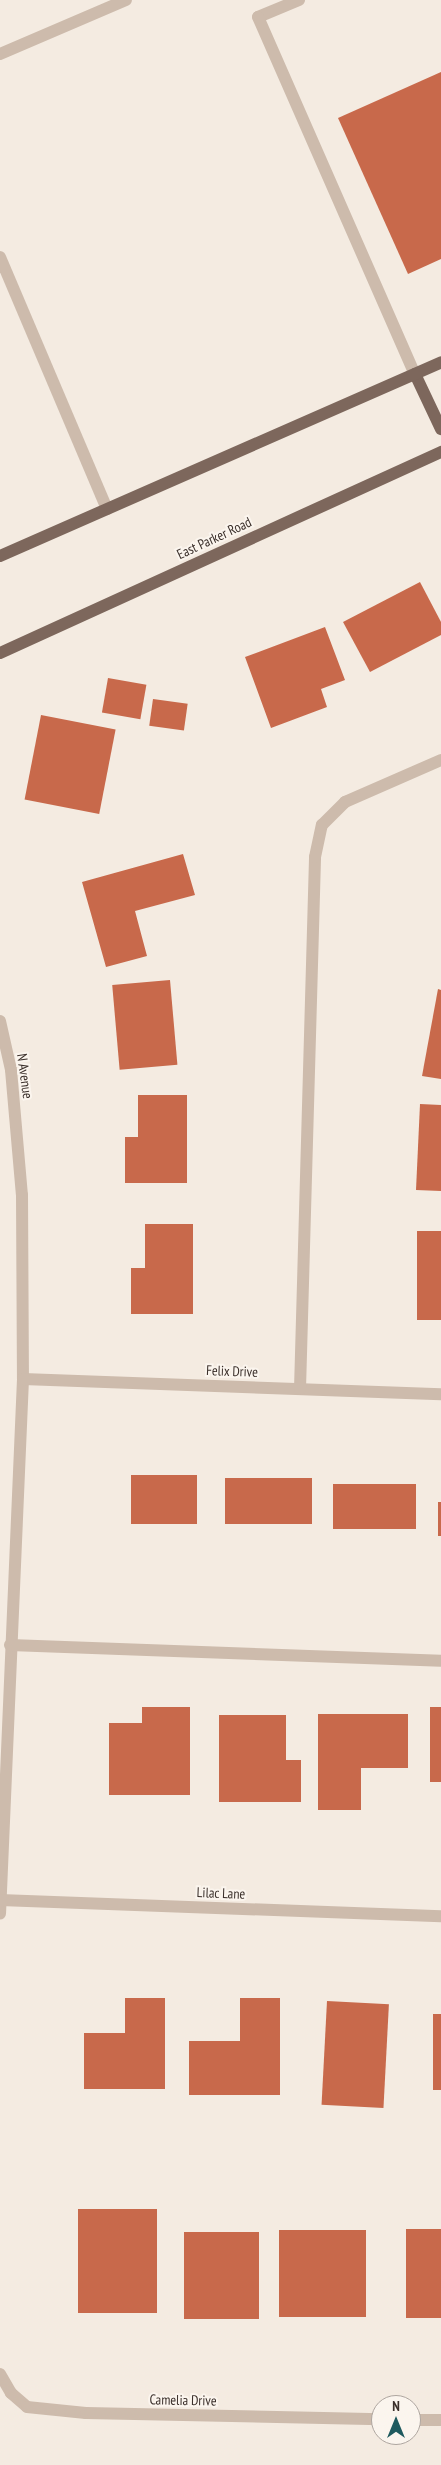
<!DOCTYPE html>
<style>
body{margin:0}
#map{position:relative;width:441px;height:2465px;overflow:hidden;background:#f4ebe1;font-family:"PT Sans Narrow",sans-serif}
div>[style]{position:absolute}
.building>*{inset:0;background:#c8694b;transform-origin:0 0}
.minor>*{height:12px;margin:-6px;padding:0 6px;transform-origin:6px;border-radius:6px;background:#cdbbac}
.major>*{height:12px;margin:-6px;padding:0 6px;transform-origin:6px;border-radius:6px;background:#7d675c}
span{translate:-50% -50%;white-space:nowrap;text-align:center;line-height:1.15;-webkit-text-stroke:4px #fbf5ee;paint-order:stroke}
.street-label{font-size:14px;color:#3b302b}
.north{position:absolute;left:371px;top:2395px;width:50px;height:50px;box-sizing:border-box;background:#fbf5ee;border:1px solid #aea6a0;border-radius:50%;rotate:0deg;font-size:14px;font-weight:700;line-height:20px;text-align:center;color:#3b302b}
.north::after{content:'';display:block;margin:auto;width:18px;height:22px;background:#1f5a5e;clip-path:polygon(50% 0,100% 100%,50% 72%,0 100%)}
</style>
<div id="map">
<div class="building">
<i style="clip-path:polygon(441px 72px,441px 259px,408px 274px,338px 118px)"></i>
<i style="clip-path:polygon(420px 582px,441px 622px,441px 635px,370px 672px,343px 622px)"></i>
<i style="clip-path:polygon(325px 627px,345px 680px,321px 689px,327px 707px,271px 728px,245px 657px)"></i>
<i style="left:108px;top:678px;width:39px;height:35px;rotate:10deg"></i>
<i style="left:153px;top:699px;width:35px;height:27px;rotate:8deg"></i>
<i style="left:41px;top:715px;width:76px;height:86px;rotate:11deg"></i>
<i style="clip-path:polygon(183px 854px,195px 895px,135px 911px,147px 956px,106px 967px,82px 882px)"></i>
<i style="left:170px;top:980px;width:85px;height:58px;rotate:85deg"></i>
<i style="clip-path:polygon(438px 989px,441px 990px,441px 1079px,422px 1076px)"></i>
<i style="clip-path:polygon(138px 1095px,187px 1095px,187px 1183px,125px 1183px,125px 1137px,138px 1137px)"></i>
<i style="clip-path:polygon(420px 1104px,441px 1105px,441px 1191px,416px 1190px)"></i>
<i style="clip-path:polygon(145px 1224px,193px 1224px,193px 1314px,131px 1314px,131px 1268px,145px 1268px)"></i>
<i style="left:417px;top:1231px;width:24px;height:89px"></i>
<i style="left:131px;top:1475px;width:66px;height:49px"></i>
<i style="left:225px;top:1478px;width:87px;height:46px"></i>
<i style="left:333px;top:1484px;width:83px;height:45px"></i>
<i style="left:438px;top:1502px;width:3px;height:34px"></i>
<i style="clip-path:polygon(142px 1707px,190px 1707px,190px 1795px,109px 1795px,109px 1723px,142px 1723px)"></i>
<i style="left:430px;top:1707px;width:11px;height:75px"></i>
<i style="clip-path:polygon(318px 1714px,408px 1714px,408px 1768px,361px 1768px,361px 1810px,318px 1810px)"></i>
<i style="clip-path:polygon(219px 1715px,286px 1715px,286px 1760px,301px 1760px,301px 1802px,219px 1802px)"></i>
<i style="clip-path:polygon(125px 1998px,165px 1998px,165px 2089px,84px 2089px,84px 2033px,125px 2033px)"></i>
<i style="clip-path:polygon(240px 1998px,280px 1998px,280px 2095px,189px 2095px,189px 2041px,240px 2041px)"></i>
<i style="left:327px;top:2001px;width:62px;height:104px;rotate:3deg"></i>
<i style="left:433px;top:2014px;width:8px;height:76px"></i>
<i style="left:78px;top:2209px;width:79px;height:104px"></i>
<i style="left:406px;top:2229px;width:35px;height:89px"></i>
<i style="left:279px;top:2230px;width:87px;height:87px"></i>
<i style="left:184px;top:2232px;width:75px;height:87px"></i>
</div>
<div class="minor">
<i style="left:299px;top:0;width:44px;rotate:157.5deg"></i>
<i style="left:258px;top:17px;width:390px;rotate:66.3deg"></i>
<i style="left:0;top:54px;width:137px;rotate:-23.2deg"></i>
<i style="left:0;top:257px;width:274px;rotate:67deg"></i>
<i style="left:0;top:1021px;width:50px;rotate:77.3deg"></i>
<i style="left:11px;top:1070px;width:125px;rotate:85deg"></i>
<i style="left:22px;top:1195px;width:184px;rotate:89.7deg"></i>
<i style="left:23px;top:1379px;width:535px;rotate:92.46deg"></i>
<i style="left:23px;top:1379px;width:418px;rotate:2.1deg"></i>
<i style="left:300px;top:1389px;width:532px;rotate:-88.38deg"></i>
<i style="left:315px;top:857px;width:33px;rotate:-78deg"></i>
<i style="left:322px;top:825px;width:33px;rotate:-45deg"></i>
<i style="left:345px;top:802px;width:105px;rotate:-23.6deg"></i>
<i style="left:10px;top:1645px;width:431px;rotate:2.1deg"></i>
<i style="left:0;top:1900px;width:441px;rotate:2.1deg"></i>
<i style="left:0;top:2374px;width:22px;rotate:60deg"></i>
<i style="left:11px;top:2393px;width:21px;rotate:41deg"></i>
<i style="left:27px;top:2407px;width:59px;rotate:5.8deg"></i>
<i style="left:86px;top:2413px;width:295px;rotate:1.2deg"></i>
<i style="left:411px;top:2420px;width:30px"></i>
</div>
<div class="major">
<i style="left:415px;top:374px;width:61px;rotate:64.7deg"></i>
<i style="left:0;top:556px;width:482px;rotate:-23.7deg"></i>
<i style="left:0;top:653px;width:485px;rotate:-24.5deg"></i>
</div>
<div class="street-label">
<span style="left:214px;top:538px;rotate:-25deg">East Parker Road</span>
<span style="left:25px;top:1076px;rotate:82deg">N Avenue</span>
<span style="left:232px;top:1371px;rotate:2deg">Felix Drive</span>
<span style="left:221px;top:1893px;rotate:2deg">Lilac Lane</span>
<span style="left:183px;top:2400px;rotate:1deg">Camelia Drive</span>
</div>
<div class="north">N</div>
</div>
